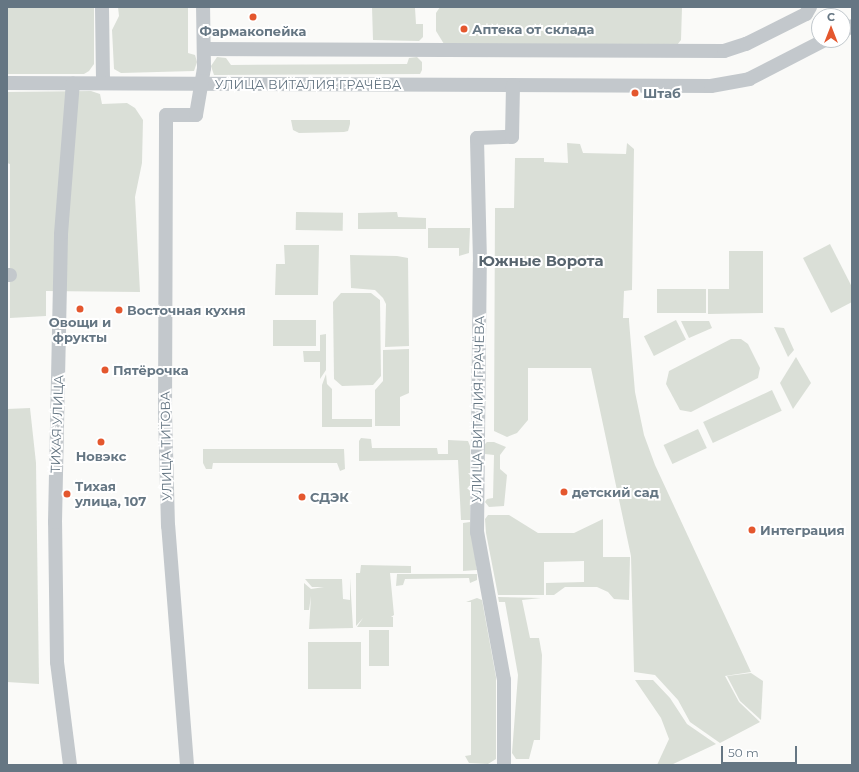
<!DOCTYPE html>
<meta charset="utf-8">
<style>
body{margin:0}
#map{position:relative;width:859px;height:772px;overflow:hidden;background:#fafaf8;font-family:Montserrat,sans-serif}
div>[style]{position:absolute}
.green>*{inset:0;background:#dadfd7;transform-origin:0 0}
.minor>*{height:14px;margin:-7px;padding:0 7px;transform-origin:7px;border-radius:7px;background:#c3c8cc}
.dots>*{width:11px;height:11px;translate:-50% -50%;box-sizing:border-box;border:2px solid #fff;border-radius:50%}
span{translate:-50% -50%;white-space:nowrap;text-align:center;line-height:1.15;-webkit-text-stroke:4px #fff;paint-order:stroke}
.poi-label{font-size:13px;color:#657683;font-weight:700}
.left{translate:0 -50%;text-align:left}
.street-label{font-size:13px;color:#657683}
.quarter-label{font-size:15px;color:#57646e;font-weight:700}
.frame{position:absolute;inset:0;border:8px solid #657683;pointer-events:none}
.north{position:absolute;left:811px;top:8px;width:40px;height:40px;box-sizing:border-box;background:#fff;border:1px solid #c1c8cd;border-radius:50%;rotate:0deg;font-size:11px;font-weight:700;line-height:16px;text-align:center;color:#657683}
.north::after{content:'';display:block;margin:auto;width:14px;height:18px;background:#e4572e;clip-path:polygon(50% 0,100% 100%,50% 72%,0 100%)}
.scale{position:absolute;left:721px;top:746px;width:76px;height:18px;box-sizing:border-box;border:2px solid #657683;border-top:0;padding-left:5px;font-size:12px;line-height:14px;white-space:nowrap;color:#657683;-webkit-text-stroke:3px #fff;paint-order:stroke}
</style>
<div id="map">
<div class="green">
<i style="clip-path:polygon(7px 7px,94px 7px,94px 64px,89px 71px,84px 74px,7px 74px)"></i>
<i style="clip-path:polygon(118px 7px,188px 7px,188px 53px,195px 55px,197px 62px,194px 71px,121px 73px,114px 69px,112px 30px,119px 16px)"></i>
<i style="clip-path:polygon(372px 7px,415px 8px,416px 24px,423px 24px,423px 37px,419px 41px,373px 40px)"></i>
<i style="clip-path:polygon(440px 7px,682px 7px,681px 40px,677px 45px,444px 44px,436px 31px,436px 13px)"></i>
<i style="clip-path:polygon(217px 57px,226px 58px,231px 65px,407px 64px,409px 58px,417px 57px,422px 62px,422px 70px,420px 74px,214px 75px,211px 66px)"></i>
<i style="clip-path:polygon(91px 91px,100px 94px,102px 104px,127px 103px,135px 108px,143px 120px,142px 163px,135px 197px,140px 292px,46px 291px,46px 316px,10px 318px,10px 164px,7px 163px,7px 92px)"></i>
<i style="clip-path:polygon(291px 120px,350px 120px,350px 124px,348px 131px,344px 132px,299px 133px,293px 130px)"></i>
<i style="clip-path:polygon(567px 143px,580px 144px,583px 153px,626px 154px,627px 143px,634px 149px,632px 290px,624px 291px,623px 318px,629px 318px,629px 321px,635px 392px,644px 435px,655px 465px,751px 672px,725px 676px,739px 702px,760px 722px,720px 743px,690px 722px,678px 700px,655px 675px,634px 672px,631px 556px,591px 368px,528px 368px,528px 420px,517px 433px,507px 437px,494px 431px,495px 208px,514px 208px,515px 158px,544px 158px,544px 162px,568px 163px)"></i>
<i style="left:296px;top:212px;width:47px;height:18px;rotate:1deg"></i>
<i style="clip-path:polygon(397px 212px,398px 217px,426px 218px,426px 229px,358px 229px,358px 213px)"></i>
<i style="clip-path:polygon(428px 228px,470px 228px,469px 253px,459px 256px,459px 248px,428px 248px)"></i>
<i style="clip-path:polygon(830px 244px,852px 287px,852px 302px,831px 313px,803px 258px)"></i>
<i style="clip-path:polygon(284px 245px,319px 245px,318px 295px,275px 295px,276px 264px,285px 264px)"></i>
<i style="clip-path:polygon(729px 251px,763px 251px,763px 313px,708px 314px,708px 289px,729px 289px)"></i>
<i style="clip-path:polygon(350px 255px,397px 256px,408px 258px,409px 346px,385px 347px,386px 304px,383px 298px,375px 290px,351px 288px)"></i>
<i style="left:657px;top:289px;width:49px;height:24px"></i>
<i style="clip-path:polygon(341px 293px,371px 293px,380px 300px,381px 376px,373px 385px,342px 386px,334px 379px,333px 302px)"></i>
<i style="left:273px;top:320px;width:43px;height:26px"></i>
<i style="left:676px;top:320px;width:22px;height:36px;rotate:63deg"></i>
<i style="clip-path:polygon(681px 321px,709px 321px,712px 328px,689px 338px)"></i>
<i style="clip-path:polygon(774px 327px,784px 328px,794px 350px,788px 357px)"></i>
<i style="clip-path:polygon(326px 334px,326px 370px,320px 379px,320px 362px,304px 362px,303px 351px,320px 351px,320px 335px)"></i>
<i style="clip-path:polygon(731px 339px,741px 339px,748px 344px,760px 368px,758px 378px,691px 412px,680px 410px,666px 384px,669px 371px)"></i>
<i style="clip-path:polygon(409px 349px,409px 393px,400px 397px,400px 426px,375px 426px,375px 390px,383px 381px,383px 350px)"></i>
<i style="clip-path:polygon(796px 357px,811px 383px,793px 409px,780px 383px)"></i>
<i style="clip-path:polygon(326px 374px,327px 384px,332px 389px,332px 419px,372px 419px,372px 427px,322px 427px,322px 385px)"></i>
<i style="left:772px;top:390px;width:23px;height:76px;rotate:65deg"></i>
<i style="clip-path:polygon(30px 408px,36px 463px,39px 684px,7px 682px,7px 409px)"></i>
<i style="left:698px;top:429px;width:21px;height:38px;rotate:65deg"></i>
<i style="clip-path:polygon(361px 438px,371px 439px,372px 448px,437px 448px,438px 454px,448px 454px,448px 440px,468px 441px,470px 446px,470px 520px,461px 520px,458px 460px,359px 461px,359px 441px)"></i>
<i style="clip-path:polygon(487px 442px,494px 442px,506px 447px,500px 455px,500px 469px,507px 475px,504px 506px,489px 507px,485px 502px,487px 499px,493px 498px,494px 455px,485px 454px,484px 445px)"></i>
<i style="clip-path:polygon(203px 449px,344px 449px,345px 469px,340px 471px,337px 463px,213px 463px,212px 469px,206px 469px,203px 463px)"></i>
<i style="clip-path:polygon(488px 515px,509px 515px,538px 533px,574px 533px,603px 519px,603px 557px,630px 557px,629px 600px,614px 599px,608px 592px,597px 587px,565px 587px,554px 595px,546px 595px,546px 583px,584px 582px,584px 561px,544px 562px,544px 595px,498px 595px,486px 533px,485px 519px)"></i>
<i style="clip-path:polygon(470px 522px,477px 570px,463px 571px,463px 523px)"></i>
<i style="clip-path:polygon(361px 565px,411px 566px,411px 573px,390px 573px,394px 615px,391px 617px,393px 617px,393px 627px,357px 627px,363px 618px,356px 626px,356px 573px,360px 573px)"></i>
<i style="clip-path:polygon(397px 574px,477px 574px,477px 580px,470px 583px,469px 578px,405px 579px,403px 585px,396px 586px)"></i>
<i style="clip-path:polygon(350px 578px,353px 628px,309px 629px,311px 596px,309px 610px,304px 610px,304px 583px,311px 589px,324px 587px,312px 587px,305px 579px,342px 579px,343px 599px,350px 600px)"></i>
<i style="clip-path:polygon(498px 597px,541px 598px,522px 600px,530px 638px,539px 638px,542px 655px,540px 740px,534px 740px,529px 759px,516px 759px,512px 753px,518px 675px,505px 602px,499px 602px)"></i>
<i style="clip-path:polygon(477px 598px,482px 600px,496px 677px,496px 759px,488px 764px,469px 763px,465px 756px,471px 755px,471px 602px,466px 602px)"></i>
<i style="left:369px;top:630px;width:20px;height:36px"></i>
<i style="left:308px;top:642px;width:53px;height:47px"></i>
<i style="clip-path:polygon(751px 673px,763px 681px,761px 720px,740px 701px,727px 676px)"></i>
<i style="clip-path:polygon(635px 680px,653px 680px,670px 698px,687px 724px,716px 744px,671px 765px,657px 765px,669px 739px,661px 718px)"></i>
</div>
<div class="minor">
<i style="left:102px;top:7px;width:76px;rotate:89.2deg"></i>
<i style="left:843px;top:31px;width:10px;rotate:-29deg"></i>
<i style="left:204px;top:49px;width:520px;rotate:0.22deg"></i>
<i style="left:724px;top:51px;width:23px;rotate:-18deg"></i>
<i style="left:746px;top:44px;width:67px;rotate:-26.6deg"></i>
<i style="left:806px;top:14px;width:8px;rotate:-60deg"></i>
<i style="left:7px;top:83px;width:704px;rotate:0.24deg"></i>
<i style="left:711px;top:86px;width:39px;rotate:-10deg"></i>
<i style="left:749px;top:79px;width:85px;rotate:-27.2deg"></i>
<i style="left:7px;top:275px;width:3px"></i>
<i style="left:70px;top:765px;width:104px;rotate:-97.2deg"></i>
<i style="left:57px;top:662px;width:140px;rotate:-90.8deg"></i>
<i style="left:55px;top:522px;width:288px;rotate:-88.8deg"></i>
<i style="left:61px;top:234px;width:151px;rotate:-85.5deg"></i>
<i style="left:187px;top:765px;width:240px;rotate:-94.5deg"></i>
<i style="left:168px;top:526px;width:111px;rotate:-91.5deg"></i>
<i style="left:165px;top:415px;width:300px;rotate:-89.8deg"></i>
<i style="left:166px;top:115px;width:30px"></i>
<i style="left:196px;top:115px;width:48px;rotate:-80.3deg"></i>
<i style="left:204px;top:68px;width:61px;rotate:-90.9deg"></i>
<i style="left:504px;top:765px;width:85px;rotate:-90deg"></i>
<i style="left:504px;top:680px;width:150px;rotate:-100.3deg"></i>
<i style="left:477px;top:532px;width:270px;rotate:-89.4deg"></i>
<i style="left:480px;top:262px;width:124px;rotate:-91.4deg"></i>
<i style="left:477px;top:138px;width:35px;rotate:-2deg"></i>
<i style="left:512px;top:137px;width:52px;rotate:-88.9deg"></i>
</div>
<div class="dots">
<i style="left:253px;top:17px;background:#e4572e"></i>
<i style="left:464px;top:29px;background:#e4572e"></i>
<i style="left:635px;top:93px;background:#e4572e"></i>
<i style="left:80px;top:309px;background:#e4572e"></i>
<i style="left:119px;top:310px;background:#e4572e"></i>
<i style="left:105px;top:370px;background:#e4572e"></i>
<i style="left:101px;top:442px;background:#e4572e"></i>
<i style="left:564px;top:492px;background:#e4572e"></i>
<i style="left:67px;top:494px;background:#e4572e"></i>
<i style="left:302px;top:497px;background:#e4572e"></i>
<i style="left:752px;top:530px;background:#e4572e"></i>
</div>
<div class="poi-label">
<span class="left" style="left:472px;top:29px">Аптека от склада</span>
<span style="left:253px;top:31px">Фармакопейка</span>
<span class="left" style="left:643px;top:93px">Штаб</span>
<span class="left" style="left:127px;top:310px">Восточная кухня</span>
<span style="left:80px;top:330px">Овощи и<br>фрукты</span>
<span class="left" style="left:113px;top:370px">Пятёрочка</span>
<span style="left:101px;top:456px">Новэкс</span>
<span class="left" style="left:75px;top:494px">Тихая<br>улица, 107</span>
<span class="left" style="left:572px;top:492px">детский сад</span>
<span class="left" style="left:310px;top:497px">СДЭК</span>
<span class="left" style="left:760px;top:530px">Интеграция</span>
</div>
<div class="street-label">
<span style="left:308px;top:84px">УЛИЦА ВИТАЛИЯ ГРАЧЁВА</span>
<span style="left:478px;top:409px;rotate:-89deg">УЛИЦА ВИТАЛИЯ ГРАЧЁВА</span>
<span style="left:57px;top:424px;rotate:-88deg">ТИХАЯ УЛИЦА</span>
<span style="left:166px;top:446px;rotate:-91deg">УЛИЦА ТИТОВА</span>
</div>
<div class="quarter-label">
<span style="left:541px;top:261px">Южные Ворота</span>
</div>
<div class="frame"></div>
<div class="north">С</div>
<div class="scale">50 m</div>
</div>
